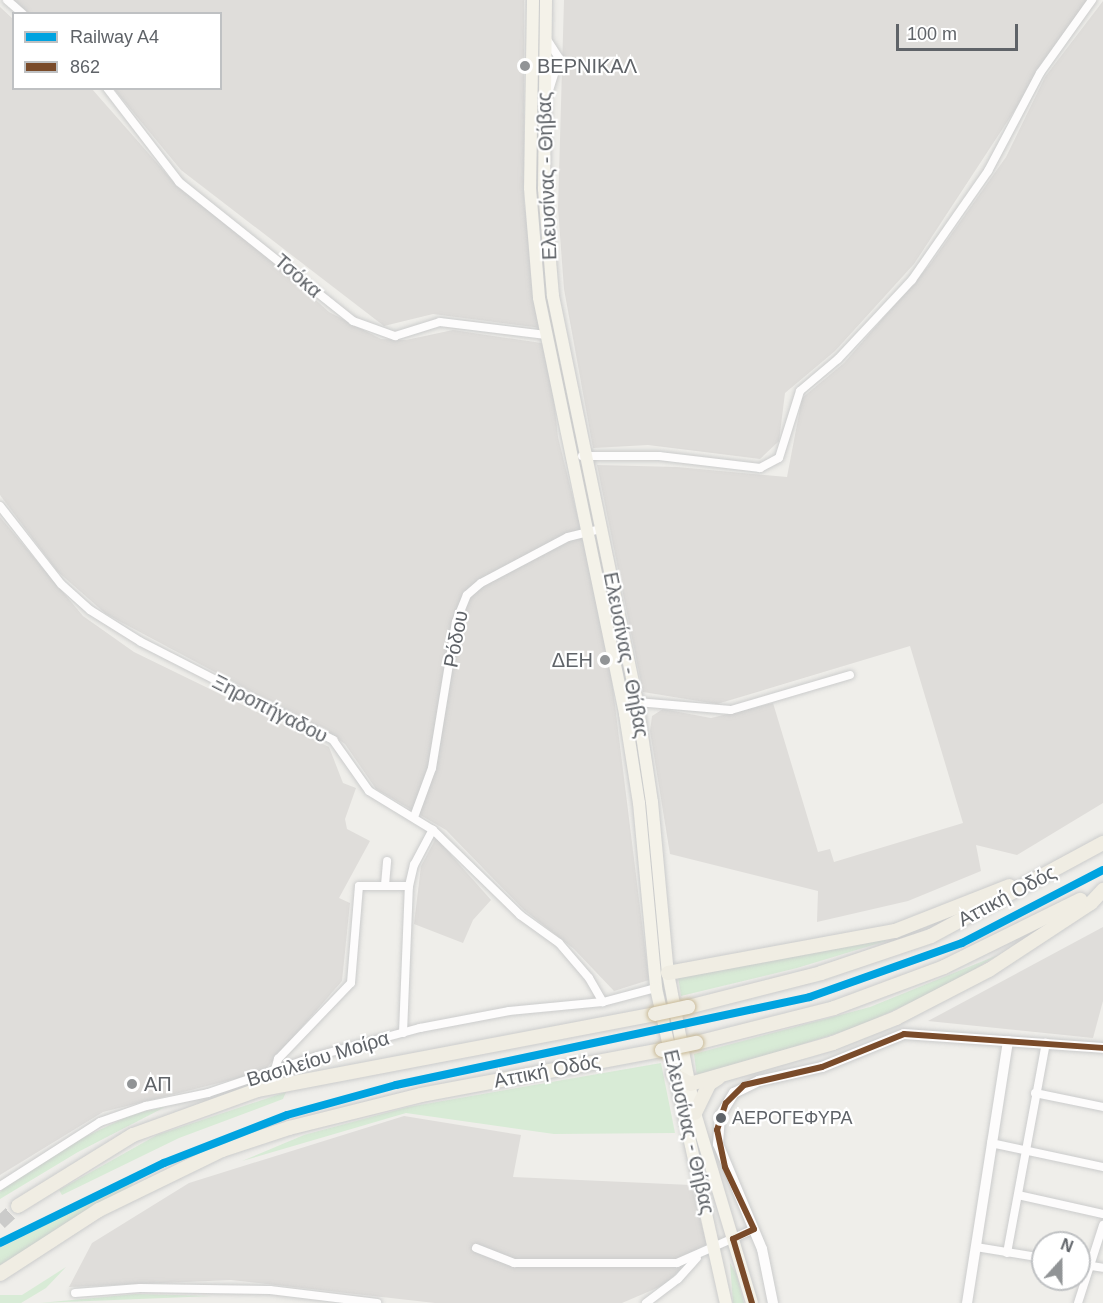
<!DOCTYPE html>
<meta charset="utf-8">
<style>
body{margin:0}
#map{position:relative;width:1103px;height:1303px;overflow:hidden;background:#efeeea;font-family:Helvetica,sans-serif}
div>[style]{position:absolute}
.industrial>*{inset:0;background:#dfddda}
.green>*{inset:0;background:#d8ebd6}
.highway-tunnel>*{height:14px;margin-top:-7px;transform-origin:0;background:repeating-linear-gradient(90deg,#cbcbca 0 14px,transparent 0 21px)}
.roads{filter:drop-shadow(0 0 2px #cbcccc) drop-shadow(0 0 2px #cbcccc)}
.street>*{height:8px;margin:-4px;padding:0 4px;transform-origin:4px;border-radius:4px;background:#fdfcfc}
.secondary>*{height:10px;margin:-5px;padding:0 5px;transform-origin:5px;border-radius:5px;background:#fdfcfc}
.primary>*{height:12px;margin:-6px;padding:0 6px;transform-origin:6px;border-radius:6px;background:#f4f2e9}
.highway>*{height:14px;margin:-7px;padding:0 7px;transform-origin:7px;border-radius:7px;background:#f0ede3}
.bridges{filter:drop-shadow(0 0 2px #c8b996) drop-shadow(0 0 2px #c8b996)}
.highway-bridge>*{height:14px;margin:-7px;padding:0 7px;transform-origin:7px;border-radius:7px;background:#f0ede3}
.bus-1>*{height:6px;margin:-3px;padding:0 3px;transform-origin:3px;border-radius:3px;background:#7a4b2a}
.rail-1>*{height:8px;margin:-4px;padding:0 4px;transform-origin:4px;border-radius:4px;background:#00a3e0}
.dots>*{width:16px;height:16px;translate:-50% -50%;box-sizing:border-box;border:3px solid #fff;border-radius:50%}
span{translate:-50% -50%;white-space:nowrap;text-align:center;line-height:1.15;-webkit-text-stroke:4.5px #fff;paint-order:stroke}
.bus-label{font-size:18px;color:#5f6368}
.left{translate:0 -50%;text-align:left}
.poi-label{font-size:20px;color:#5f6368}
.right{translate:-100% -50%;text-align:right}
.street-label{font-size:20px;color:#5f6368}
.legend{position:absolute;left:12px;top:12px;width:210px;height:78px;box-sizing:border-box;background:#fff;border:2px solid #bfc1c3;margin:0;padding:8px 10px;list-style:none;font-size:18px;color:#5f6368}
.legend li{display:flex;align-items:center;gap:12px;height:30px}
.legend b{width:30px;border:2px solid #bfc1c3}
.north{position:absolute;left:1031px;top:1231px;width:60px;height:60px;box-sizing:border-box;background:#fff;border:2px solid #bfc1c3;border-radius:50%;rotate:21deg;font-size:16px;font-weight:700;line-height:24px;text-align:center;color:#5f6368}
.north::after{content:'';display:block;margin:auto;width:21px;height:27px;background:#919496;clip-path:polygon(50% 0,100% 100%,50% 72%,0 100%)}
.scale{position:absolute;left:896px;top:24px;width:122px;height:27px;box-sizing:border-box;border:3px solid #5f6368;border-top:0;padding-left:8px;font-size:18px;line-height:21px;white-space:nowrap;color:#5f6368;-webkit-text-stroke:4px #fff;paint-order:stroke}
</style>
<div id="map">
<div class="industrial">
<i style="clip-path:polygon(11px 0,524px 0,524px 202px,542px 328px,433px 314px,384px 326px,181px 170px,114px 89px,220px 88px,220px 14px,27px 13px)"></i>
<i style="clip-path:polygon(564px 0,1087px 0,914px 264px,835px 351px,785px 393px,779px 441px,760px 459px,648px 445px,593px 448px,564px 289px,558px 208px)"></i>
<i style="clip-path:polygon(1103px 1px,1103px 803px,1017px 855px,976px 845px,981px 871px,908px 901px,817px 922px,818px 891px,670px 854px,650px 731px,652px 716px,663px 709px,711px 718px,773px 703px,818px 852px,830px 849px,834px 862px,963px 823px,910px 646px,717px 704px,643px 692px,597px 465px,677px 467px,787px 477px,802px 398px,844px 363px,931px 263px,1006px 157px,1045px 77px)"></i>
<i style="clip-path:polygon(0 7px,13px 19px,14px 88px,92px 89px,178px 187px,265px 254px,329px 312px,381px 339px,406px 340px,453px 330px,548px 344px,558px 437px,578px 518px,598px 568px,649px 980px,614px 991px,574px 949px,524px 910px,446px 830px,376px 789px,345px 744px,331px 734px,106px 614px,57px 571px,0 495px)"></i>
<i style="clip-path:polygon(0 517px,83px 616px,134px 652px,329px 747px,343px 783px,356px 788px,345px 819px,347px 829px,370px 841px,339px 898px,350px 903px,342px 981px,263px 1072px,103px 1112px,0 1175px)"></i>
<i style="clip-path:polygon(436px 838px,491px 900px,473px 920px,463px 943px,414px 924px,421px 866px)"></i>
<i style="clip-path:polygon(1103px 927px,1103px 1001px,1093px 1038px,928px 1021px)"></i>
<i style="clip-path:polygon(404px 1116px,521px 1135px,513px 1177px,691px 1185px,707px 1244px,685px 1257px,680px 1270px,664px 1285px,622px 1303px,435px 1303px,231px 1280px,69px 1287px,92px 1243px,189px 1183px)"></i>
</div>
<div class="green">
<i style="clip-path:polygon(885px 937px,886px 941px,797px 968px,681px 996px,678px 976px)"></i>
<i style="clip-path:polygon(998px 955px,945px 987px,857px 1027px,697px 1077px,694px 1054px,870px 1007px)"></i>
<i style="clip-path:polygon(661px 1063px,675px 1133px,554px 1134px,406px 1113px,242px 1161px,304px 1135px,408px 1107px)"></i>
<i style="clip-path:polygon(286px 1092px,283px 1099px,179px 1138px,62px 1195px,59px 1190px,157px 1135px)"></i>
<i style="clip-path:polygon(165px 1107px,78px 1152px,0 1199px,0 1192px,10px 1183px,68px 1145px,133px 1114px)"></i>
<i style="clip-path:polygon(136px 1179px,132px 1185px,0 1265px,0 1248px)"></i>
<i style="clip-path:polygon(730px 1263px,736px 1273px,744px 1303px,733px 1303px)"></i>
<i style="clip-path:polygon(66px 1267px,46px 1288px,21px 1303px,0 1303px,0 1295px,22px 1295px)"></i>
<i style="clip-path:polygon(136px 1294px,213px 1296px,40px 1303px,61px 1301px)"></i>
</div>
<div class="highway-tunnel">
<i style="left:0;top:1223px;width:25px;rotate:-43deg"></i>
</div>
<div class="roads">
<div class="street">
<i style="left:7px;top:0;width:21px;rotate:41deg"></i>
<i style="left:546px;top:38px;width:24px;rotate:57deg"></i>
<i style="left:559px;top:58px;width:41px;rotate:107.1deg"></i>
<i style="left:107px;top:88px;width:118px;rotate:52.5deg"></i>
<i style="left:179px;top:182px;width:223px;rotate:38.6deg"></i>
<i style="left:353px;top:321px;width:45px;rotate:19.7deg"></i>
<i style="left:395px;top:336px;width:47px;rotate:-17.3deg"></i>
<i style="left:440px;top:322px;width:107px;rotate:7deg"></i>
<i style="left:582px;top:456px;width:77px"></i>
<i style="left:659px;top:456px;width:102px;rotate:6.8deg"></i>
<i style="left:760px;top:468px;width:21px;rotate:-28deg"></i>
<i style="left:779px;top:458px;width:70px;rotate:-72.6deg"></i>
<i style="left:800px;top:391px;width:50px;rotate:-40.1deg"></i>
<i style="left:838px;top:359px;width:108px;rotate:-46.9deg"></i>
<i style="left:912px;top:280px;width:133px;rotate:-55.1deg"></i>
<i style="left:988px;top:171px;width:111px;rotate:-62deg"></i>
<i style="left:1040px;top:73px;width:90px;rotate:-54.5deg"></i>
<i style="left:0;top:506px;width:99px;rotate:52deg"></i>
<i style="left:61px;top:584px;width:39px;rotate:42deg"></i>
<i style="left:90px;top:610px;width:60px;rotate:32.1deg"></i>
<i style="left:141px;top:642px;width:216px;rotate:27deg"></i>
<i style="left:333px;top:740px;width:62px;rotate:54.8deg"></i>
<i style="left:369px;top:791px;width:75px;rotate:31.4deg"></i>
<i style="left:433px;top:830px;width:122px;rotate:44.3deg"></i>
<i style="left:520px;top:915px;width:48px;rotate:35.7deg"></i>
<i style="left:559px;top:943px;width:46px;rotate:49.4deg"></i>
<i style="left:589px;top:978px;width:28px;rotate:60deg"></i>
<i style="left:637px;top:702px;width:94px;rotate:4.9deg"></i>
<i style="left:731px;top:710px;width:124px;rotate:-16.4deg"></i>
<i style="left:414px;top:817px;width:52px;rotate:-69.8deg"></i>
<i style="left:432px;top:768px;width:148px;rotate:-80.7deg"></i>
<i style="left:456px;top:622px;width:29px;rotate:-68deg"></i>
<i style="left:467px;top:595px;width:18px;rotate:-41deg"></i>
<i style="left:481px;top:583px;width:98px;rotate:-27.9deg"></i>
<i style="left:568px;top:537px;width:33px;rotate:-14deg"></i>
<i style="left:385px;top:885px;width:24px;rotate:-85deg"></i>
<i style="left:403px;top:1033px;width:147px;rotate:-87.7deg"></i>
<i style="left:409px;top:886px;width:22px;rotate:-77deg"></i>
<i style="left:414px;top:865px;width:40px;rotate:-62deg"></i>
<i style="left:274px;top:1073px;width:15px;rotate:-74deg"></i>
<i style="left:278px;top:1059px;width:105px;rotate:-46.2deg"></i>
<i style="left:351px;top:983px;width:97px;rotate:-85.3deg"></i>
<i style="left:359px;top:886px;width:50px"></i>
<i style="left:1035px;top:1093px;width:69px;rotate:11.6deg"></i>
<i style="left:991px;top:1143px;width:115px;rotate:12.1deg"></i>
<i style="left:0;top:1186px;width:119px;rotate:-32.6deg"></i>
<i style="left:100px;top:1122px;width:49px;rotate:-19.2deg"></i>
<i style="left:146px;top:1106px;width:63px;rotate:-11.8deg"></i>
<i style="left:208px;top:1093px;width:115px;rotate:-18.7deg"></i>
<i style="left:317px;top:1056px;width:107px;rotate:-15.2deg"></i>
<i style="left:420px;top:1028px;width:91px;rotate:-10.8deg"></i>
<i style="left:509px;top:1011px;width:94px;rotate:-5.5deg"></i>
<i style="left:603px;top:1002px;width:55px;rotate:-14.8deg"></i>
<i style="left:1018px;top:1195px;width:87px;rotate:12.6deg"></i>
<i style="left:976px;top:1247px;width:68px;rotate:9.3deg"></i>
<i style="left:476px;top:1248px;width:41px;rotate:21.5deg"></i>
<i style="left:514px;top:1263px;width:163px"></i>
<i style="left:677px;top:1263px;width:84px;rotate:-23.8deg"></i>
<i style="left:1007px;top:1253px;width:214px;rotate:-79.5deg"></i>
<i style="left:1079px;top:1264px;width:24px;rotate:9deg"></i>
<i style="left:75px;top:1293px;width:65px;rotate:-4.4deg"></i>
<i style="left:140px;top:1288px;width:130px;rotate:0.9deg"></i>
<i style="left:270px;top:1290px;width:108px;rotate:6.9deg"></i>
<i style="left:646px;top:1303px;width:40px;rotate:-37deg"></i>
<i style="left:678px;top:1279px;width:28px;rotate:-48deg"></i>
<i style="left:1078px;top:1303px;width:82px;rotate:-72.2deg"></i>
</div>
<div class="secondary">
<i style="left:773px;top:1303px;width:55px;rotate:-101.5deg"></i>
<i style="left:762px;top:1249px;width:114px;rotate:-112.7deg"></i>
<i style="left:718px;top:1144px;width:28px;rotate:-86deg"></i>
<i style="left:720px;top:1116px;width:27px;rotate:-59deg"></i>
<i style="left:734px;top:1093px;width:28px;rotate:-26deg"></i>
<i style="left:759px;top:1081px;width:65px;rotate:-12.5deg"></i>
<i style="left:822px;top:1067px;width:88px;rotate:-21.9deg"></i>
<i style="left:904px;top:1034px;width:199px;rotate:4deg"></i>
<i style="left:967px;top:1303px;width:265px;rotate:-81.1deg"></i>
</div>
<div class="primary">
<i style="left:533px;top:0;width:188px;rotate:90.9deg"></i>
<i style="left:530px;top:188px;width:110px;rotate:85.3deg"></i>
<i style="left:539px;top:298px;width:425px;rotate:78.3deg"></i>
<i style="left:625px;top:714px;width:90px;rotate:81.1deg"></i>
<i style="left:639px;top:803px;width:186px;rotate:84.7deg"></i>
<i style="left:656px;top:988px;width:323px;rotate:77.5deg"></i>
<i style="left:546px;top:0;width:189px;rotate:90.6deg"></i>
<i style="left:544px;top:189px;width:107px;rotate:85.2deg"></i>
<i style="left:553px;top:296px;width:415px;rotate:78.3deg"></i>
<i style="left:637px;top:702px;width:101px;rotate:81.5deg"></i>
<i style="left:652px;top:802px;width:172px;rotate:84.7deg"></i>
<i style="left:668px;top:973px;width:143px;rotate:79.1deg"></i>
<i style="left:695px;top:1113px;width:198px;rotate:73.3deg"></i>
</div>
<div class="highway">
<i style="left:668px;top:973px;width:231px;rotate:-10.5deg"></i>
<i style="left:895px;top:931px;width:123px;rotate:-21.4deg"></i>
<i style="left:688px;top:1007px;width:137px;rotate:-14.3deg"></i>
<i style="left:821px;top:973px;width:116px;rotate:-18.6deg"></i>
<i style="left:931px;top:936px;width:196px;rotate:-28.4deg"></i>
<i style="left:696px;top:1043px;width:142px;rotate:-14.2deg"></i>
<i style="left:834px;top:1008px;width:117px;rotate:-20.4deg"></i>
<i style="left:944px;top:967px;width:152px;rotate:-26.2deg"></i>
<i style="left:673px;top:1074px;width:20px;rotate:30deg"></i>
<i style="left:690px;top:1084px;width:149px;rotate:-16deg"></i>
<i style="left:833px;top:1043px;width:68px;rotate:-21.6deg"></i>
<i style="left:896px;top:1018px;width:105px;rotate:-27.3deg"></i>
<i style="left:989px;top:970px;width:122px;rotate:-33.3deg"></i>
<i style="left:1091px;top:903px;width:18px;rotate:-47deg"></i>
<i style="left:695px;top:1113px;width:32px;rotate:-64deg"></i>
<i style="left:709px;top:1084px;width:11px;rotate:-34deg"></i>
<i style="left:18px;top:1206px;width:135px;rotate:-31.7deg"></i>
<i style="left:133px;top:1135px;width:132px;rotate:-19.9deg"></i>
<i style="left:257px;top:1090px;width:405px;rotate:-10.8deg"></i>
<i style="left:0;top:1274px;width:118px;rotate:-32.9deg"></i>
<i style="left:99px;top:1210px;width:137px;rotate:-26deg"></i>
<i style="left:222px;top:1150px;width:71px;rotate:-18.2deg"></i>
<i style="left:289px;top:1128px;width:136px;rotate:-14deg"></i>
<i style="left:421px;top:1095px;width:245px;rotate:-10.6deg"></i>
</div>
</div>
<div class="bridges">
<div class="highway-bridge">
<i style="left:655px;top:1014px;width:34px;rotate:-12deg"></i>
<i style="left:662px;top:1050px;width:35px;rotate:-12deg"></i>
</div>
</div>
<div class="bus-1">
<i style="left:752px;top:1303px;width:67px;rotate:-106.5deg"></i>
<i style="left:733px;top:1239px;width:23px;rotate:-25deg"></i>
<i style="left:754px;top:1229px;width:68px;rotate:-115.1deg"></i>
<i style="left:725px;top:1167px;width:38px;rotate:-102deg"></i>
<i style="left:717px;top:1130px;width:28px;rotate:-72deg"></i>
<i style="left:726px;top:1103px;width:25px;rotate:-45deg"></i>
<i style="left:744px;top:1085px;width:80px;rotate:-13deg"></i>
<i style="left:822px;top:1067px;width:88px;rotate:-21.9deg"></i>
<i style="left:904px;top:1034px;width:199px;rotate:4deg"></i>
</div>
<div class="rail-1">
<i style="left:0;top:1243px;width:182px;rotate:-26deg"></i>
<i style="left:164px;top:1163px;width:132px;rotate:-21.3deg"></i>
<i style="left:287px;top:1115px;width:113px;rotate:-15.4deg"></i>
<i style="left:396px;top:1085px;width:423px;rotate:-12deg"></i>
<i style="left:810px;top:997px;width:161px;rotate:-19.6deg"></i>
<i style="left:962px;top:943px;width:159px;rotate:-27.4deg"></i>
</div>
<div class="dots">
<i style="left:525px;top:66px;background:#919496"></i>
<i style="left:605px;top:660px;background:#919496"></i>
<i style="left:132px;top:1084px;background:#919496"></i>
<i style="left:721px;top:1118px;background:#5f6368"></i>
</div>
<div class="bus-label">
<span class="left" style="left:732px;top:1118px">ΑΕΡΟΓΕΦΥΡΑ</span>
</div>
<div class="poi-label">
<span class="left" style="left:537px;top:66px">ΒΕΡΝΙΚΑΛ</span>
<span class="right" style="left:593px;top:660px">ΔΕΗ</span>
<span class="left" style="left:144px;top:1084px">ΑΠ</span>
</div>
<div class="street-label">
<span style="left:547px;top:176px;rotate:-92deg">Ελευσίνας - Θήβας</span>
<span style="left:298px;top:276px;rotate:41deg">Τσόκα</span>
<span style="left:456px;top:639px;rotate:-79deg">Ρόδου</span>
<span style="left:626px;top:655px;rotate:79deg">Ελευσίνας - Θήβας</span>
<span style="left:270px;top:709px;rotate:27deg">Ξηροπήγαδου</span>
<span style="left:1007px;top:896px;rotate:-28deg">Αττική Οδός</span>
<span style="left:318px;top:1059px;rotate:-17deg">Βασιλείου Μοίρα</span>
<span style="left:547px;top:1071px;rotate:-11deg">Αττική Οδός</span>
<span style="left:689px;top:1132px;rotate:77deg">Ελευσίνας - Θήβας</span>
</div>
<ul class="legend">
<li><b style="height:8px;background:#00a3e0"></b>Railway A4</li>
<li><b style="height:8px;background:#7a4b2a"></b>862</li>
</ul>
<div class="north">N</div>
<div class="scale">100 m</div>
</div>
